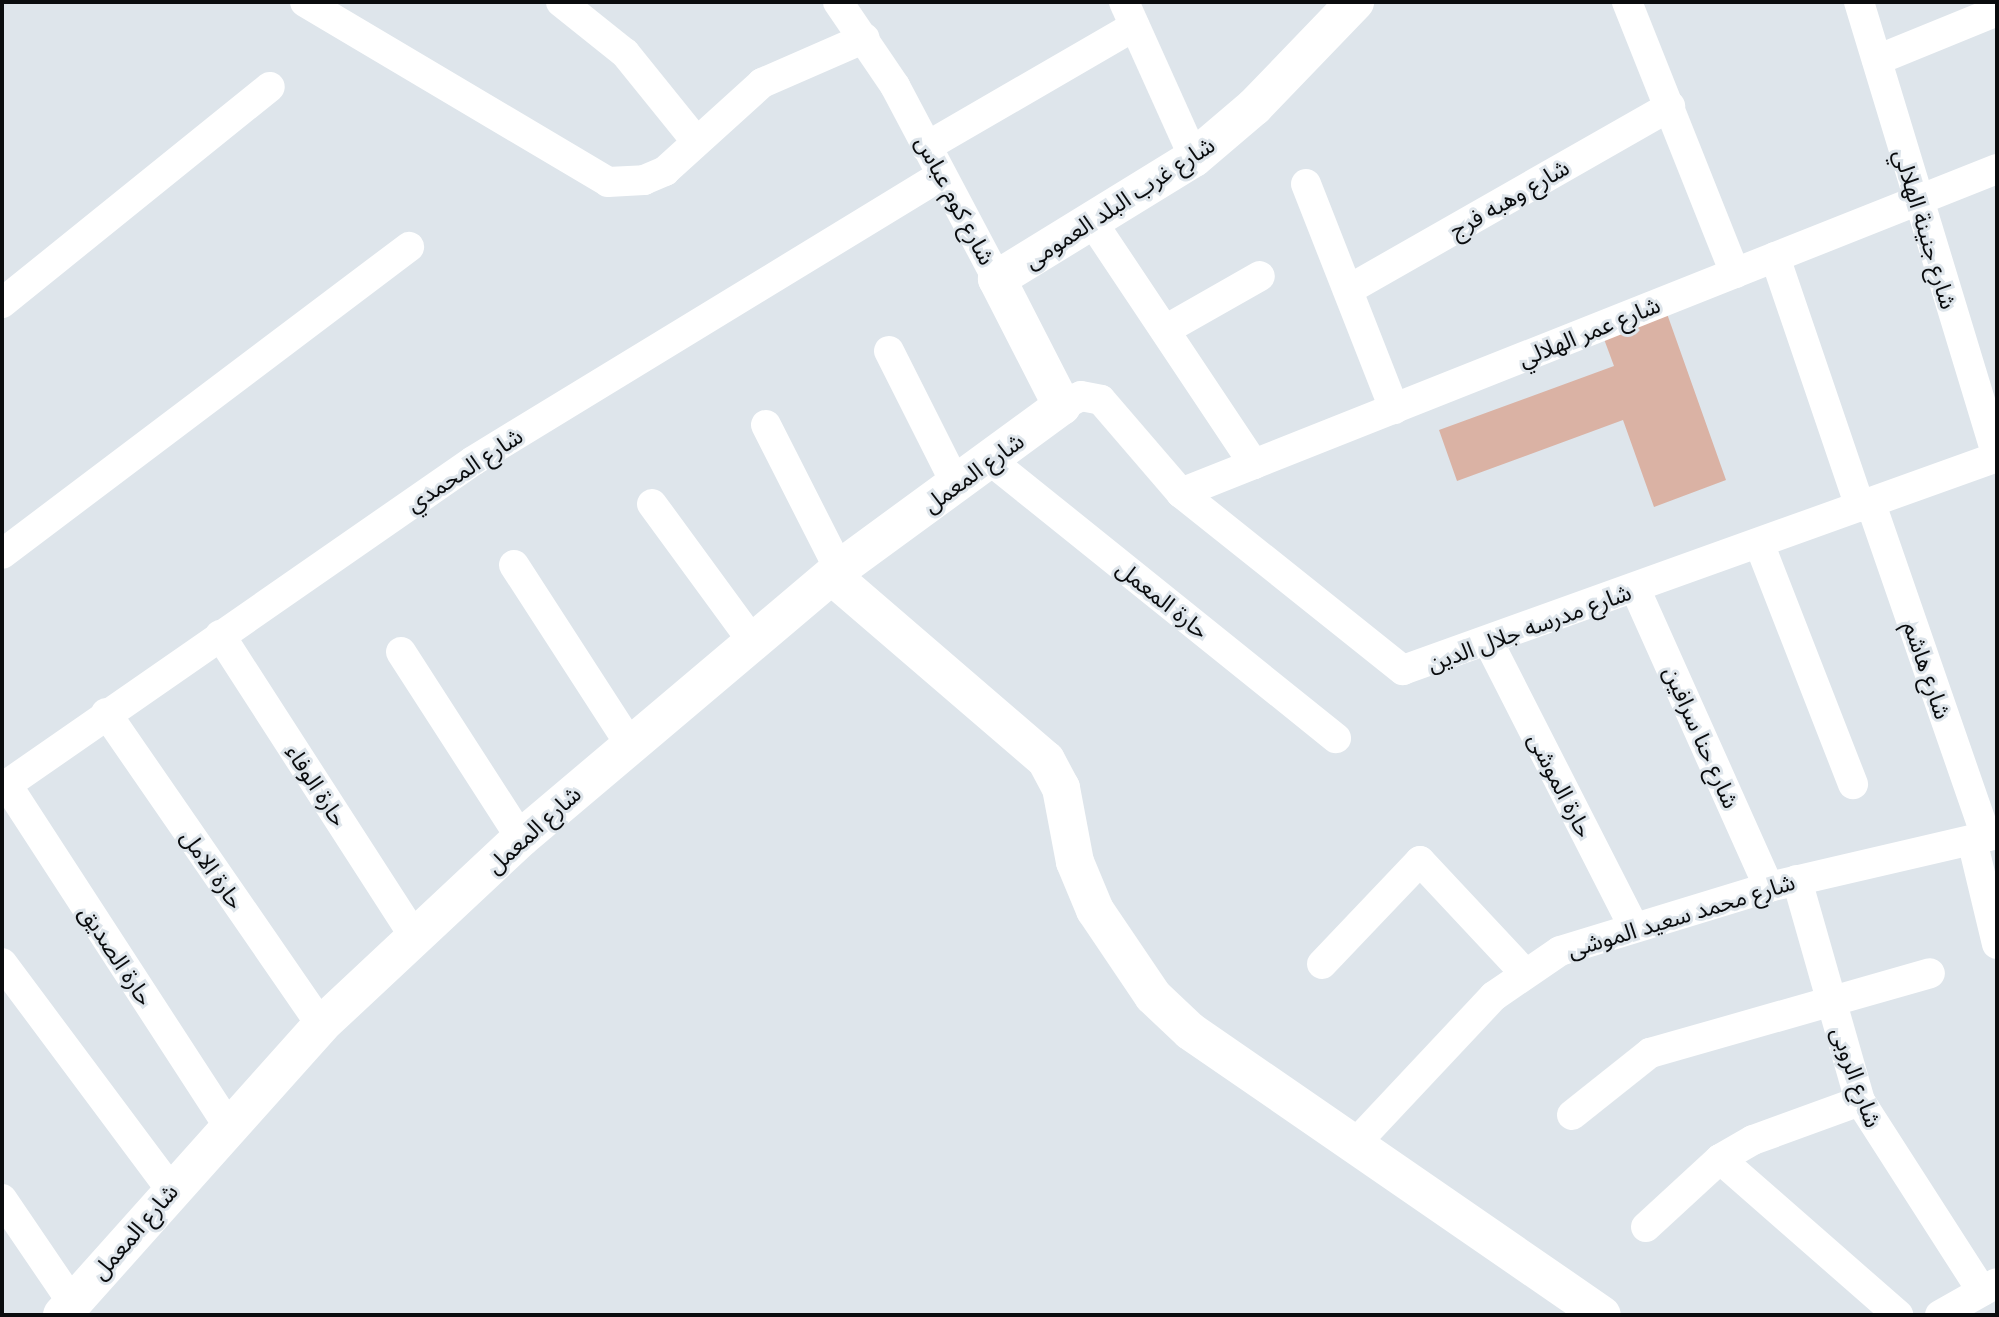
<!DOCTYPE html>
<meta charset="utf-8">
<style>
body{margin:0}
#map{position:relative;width:1999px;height:1317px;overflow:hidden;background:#dee5eb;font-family:"Noto Sans","Noto Sans Arabic",sans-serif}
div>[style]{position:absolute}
.building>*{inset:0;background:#dab2a4}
.street>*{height:30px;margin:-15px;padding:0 15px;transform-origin:15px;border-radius:15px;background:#fff}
.secondary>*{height:38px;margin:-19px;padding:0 19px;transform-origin:19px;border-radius:19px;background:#fff}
span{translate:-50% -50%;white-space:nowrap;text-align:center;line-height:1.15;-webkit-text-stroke:6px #dee5eb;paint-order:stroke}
.street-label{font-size:23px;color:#0a0c0e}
.frame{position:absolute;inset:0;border:4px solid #0a0c0e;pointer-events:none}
</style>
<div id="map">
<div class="building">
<i style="clip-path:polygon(1665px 308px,1726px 480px,1654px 507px,1623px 420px,1457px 481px,1439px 430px,1614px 366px,1601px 331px)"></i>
</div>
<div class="street">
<i style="left:305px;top:2px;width:352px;rotate:30.7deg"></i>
<i style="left:608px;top:182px;width:36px;rotate:-3deg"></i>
<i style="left:644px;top:180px;width:23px;rotate:-23deg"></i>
<i style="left:665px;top:171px;width:131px;rotate:-42.2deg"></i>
<i style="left:762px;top:83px;width:112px;rotate:-23.6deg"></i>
<i style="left:561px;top:2px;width:82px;rotate:38.6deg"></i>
<i style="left:625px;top:53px;width:113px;rotate:51.1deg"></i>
<i style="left:838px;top:2px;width:102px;rotate:55.8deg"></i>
<i style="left:895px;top:86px;width:218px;rotate:62.1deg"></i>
<i style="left:1124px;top:2px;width:171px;rotate:65.8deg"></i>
<i style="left:1627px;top:2px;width:292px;rotate:68.3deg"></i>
<i style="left:1859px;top:2px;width:474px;rotate:73.1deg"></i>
<i style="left:1877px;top:60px;width:130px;rotate:-22.2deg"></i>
<i style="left:926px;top:147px;width:241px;rotate:-30.1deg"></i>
<i style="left:1306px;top:184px;width:242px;rotate:68.6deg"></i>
<i style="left:1093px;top:223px;width:290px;rotate:56.3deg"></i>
<i style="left:1775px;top:257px;width:264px;rotate:71.2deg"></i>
<i style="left:1348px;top:290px;width:371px;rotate:-29.7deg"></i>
<i style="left:2px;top:303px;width:344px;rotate:-38.9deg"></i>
<i style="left:1165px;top:330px;width:109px;rotate:-29.6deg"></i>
<i style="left:889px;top:351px;width:149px;rotate:63.3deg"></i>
<i style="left:1062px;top:406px;width:21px;rotate:-28deg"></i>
<i style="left:1081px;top:396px;width:20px;rotate:11deg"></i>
<i style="left:1101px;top:400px;width:123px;rotate:49.3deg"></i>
<i style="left:1181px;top:493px;width:284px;rotate:38.6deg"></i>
<i style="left:1403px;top:670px;width:631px;rotate:-19.73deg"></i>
<i style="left:766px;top:425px;width:161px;rotate:63.1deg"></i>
<i style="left:990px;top:460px;width:444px;rotate:38.8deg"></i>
<i style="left:1181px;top:493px;width:878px;rotate:-21.66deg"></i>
<i style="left:652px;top:504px;width:171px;rotate:53.8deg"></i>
<i style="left:1871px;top:504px;width:352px;rotate:70.9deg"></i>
<i style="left:1759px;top:543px;width:259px;rotate:68.7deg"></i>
<i style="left:2px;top:554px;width:510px;rotate:-37.03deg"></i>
<i style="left:514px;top:565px;width:213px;rotate:57.1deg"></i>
<i style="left:1635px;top:588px;width:328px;rotate:65.9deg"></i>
<i style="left:220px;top:635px;width:358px;rotate:57.2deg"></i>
<i style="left:1489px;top:643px;width:318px;rotate:63deg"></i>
<i style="left:401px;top:652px;width:221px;rotate:57.2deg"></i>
<i style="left:106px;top:713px;width:379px;rotate:55.4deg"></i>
<i style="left:7px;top:785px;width:406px;rotate:57deg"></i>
<i style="left:2px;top:788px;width:573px;rotate:-34.77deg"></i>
<i style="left:473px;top:461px;width:549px;rotate:-31.38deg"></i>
<i style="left:1972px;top:840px;width:107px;rotate:76.5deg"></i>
<i style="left:1797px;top:880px;width:230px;rotate:74.1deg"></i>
<i style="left:1860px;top:1101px;width:226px;rotate:57.3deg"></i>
<i style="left:2px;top:963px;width:281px;rotate:53.3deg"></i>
<i style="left:1322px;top:964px;width:142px;rotate:-46.4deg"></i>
<i style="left:1420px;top:861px;width:152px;rotate:46.9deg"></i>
<i style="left:1572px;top:1115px;width:100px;rotate:-38.5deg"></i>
<i style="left:1650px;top:1053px;width:291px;rotate:-15.9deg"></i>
<i style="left:1354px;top:1145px;width:204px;rotate:-46.8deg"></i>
<i style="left:1494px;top:996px;width:80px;rotate:-34.3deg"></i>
<i style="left:1560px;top:951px;width:219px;rotate:-17deg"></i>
<i style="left:1769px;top:887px;width:234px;rotate:-13.1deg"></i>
<i style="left:1720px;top:1159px;width:237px;rotate:41.2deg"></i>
<i style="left:2px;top:1199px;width:125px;rotate:55.8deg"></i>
<i style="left:1646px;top:1227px;width:100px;rotate:-42.6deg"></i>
<i style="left:1720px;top:1159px;width:38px;rotate:-30deg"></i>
<i style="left:1753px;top:1140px;width:114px;rotate:-20deg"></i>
<i style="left:1940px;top:1315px;width:65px;rotate:-29.3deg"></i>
</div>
<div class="secondary">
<i style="left:832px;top:576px;width:282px;rotate:40.7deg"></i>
<i style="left:1046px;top:760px;width:32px;rotate:62deg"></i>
<i style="left:1061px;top:788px;width:75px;rotate:79.3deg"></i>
<i style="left:1075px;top:862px;width:52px;rotate:67.4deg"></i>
<i style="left:1095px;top:910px;width:104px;rotate:56deg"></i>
<i style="left:1153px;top:996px;width:51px;rotate:43.4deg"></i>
<i style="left:1190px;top:1031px;width:500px;rotate:34.58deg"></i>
<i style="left:62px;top:1315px;width:389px;rotate:-48.2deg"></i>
<i style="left:321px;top:1025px;width:274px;rotate:-43.1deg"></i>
<i style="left:521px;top:838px;width:417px;rotate:-40.2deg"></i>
<i style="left:839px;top:569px;width:276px;rotate:-36.2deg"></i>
<i style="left:1062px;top:406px;width:143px;rotate:-117.1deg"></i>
<i style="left:997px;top:279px;width:231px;rotate:-31.6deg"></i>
<i style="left:1194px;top:158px;width:79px;rotate:-40.4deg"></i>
<i style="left:1254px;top:107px;width:146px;rotate:-46.1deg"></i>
</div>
<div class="street-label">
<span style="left:1509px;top:198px;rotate:-30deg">شارع وهبه فرج</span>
<span style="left:956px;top:200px;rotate:62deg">شارع كوم عباس</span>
<span style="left:1119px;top:202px;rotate:-33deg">شارع غرب البلد العمومى</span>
<span style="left:1926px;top:229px;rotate:73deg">شارع جنينة الهلالي</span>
<span style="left:1589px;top:331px;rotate:-22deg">شارع عمر الهلالي</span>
<span style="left:464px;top:469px;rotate:-33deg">شارع المحمدي</span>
<span style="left:973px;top:472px;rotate:-36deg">شارع المعمل</span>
<span style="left:1163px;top:599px;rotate:39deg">حارة المعمل</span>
<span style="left:1529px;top:627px;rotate:-20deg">شارع مدرسه جلال الدين</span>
<span style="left:1928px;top:670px;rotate:71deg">شارع هاشم</span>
<span style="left:1702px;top:737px;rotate:66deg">شارع حنا سرافين</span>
<span style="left:317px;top:785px;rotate:57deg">حارة الوفاء</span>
<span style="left:1561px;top:785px;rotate:63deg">حارة الموشى</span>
<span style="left:533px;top:829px;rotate:-42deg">شارع المعمل</span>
<span style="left:213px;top:869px;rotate:55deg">حارة الامل</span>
<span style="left:1681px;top:915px;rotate:-17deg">شارع محمد سعيد الموشى</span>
<span style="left:117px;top:955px;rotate:57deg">حارة الصديق</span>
<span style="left:1857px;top:1077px;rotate:70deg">شارع الروبى</span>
<span style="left:134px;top:1231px;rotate:-49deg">شارع المعمل</span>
</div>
<div class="frame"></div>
</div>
